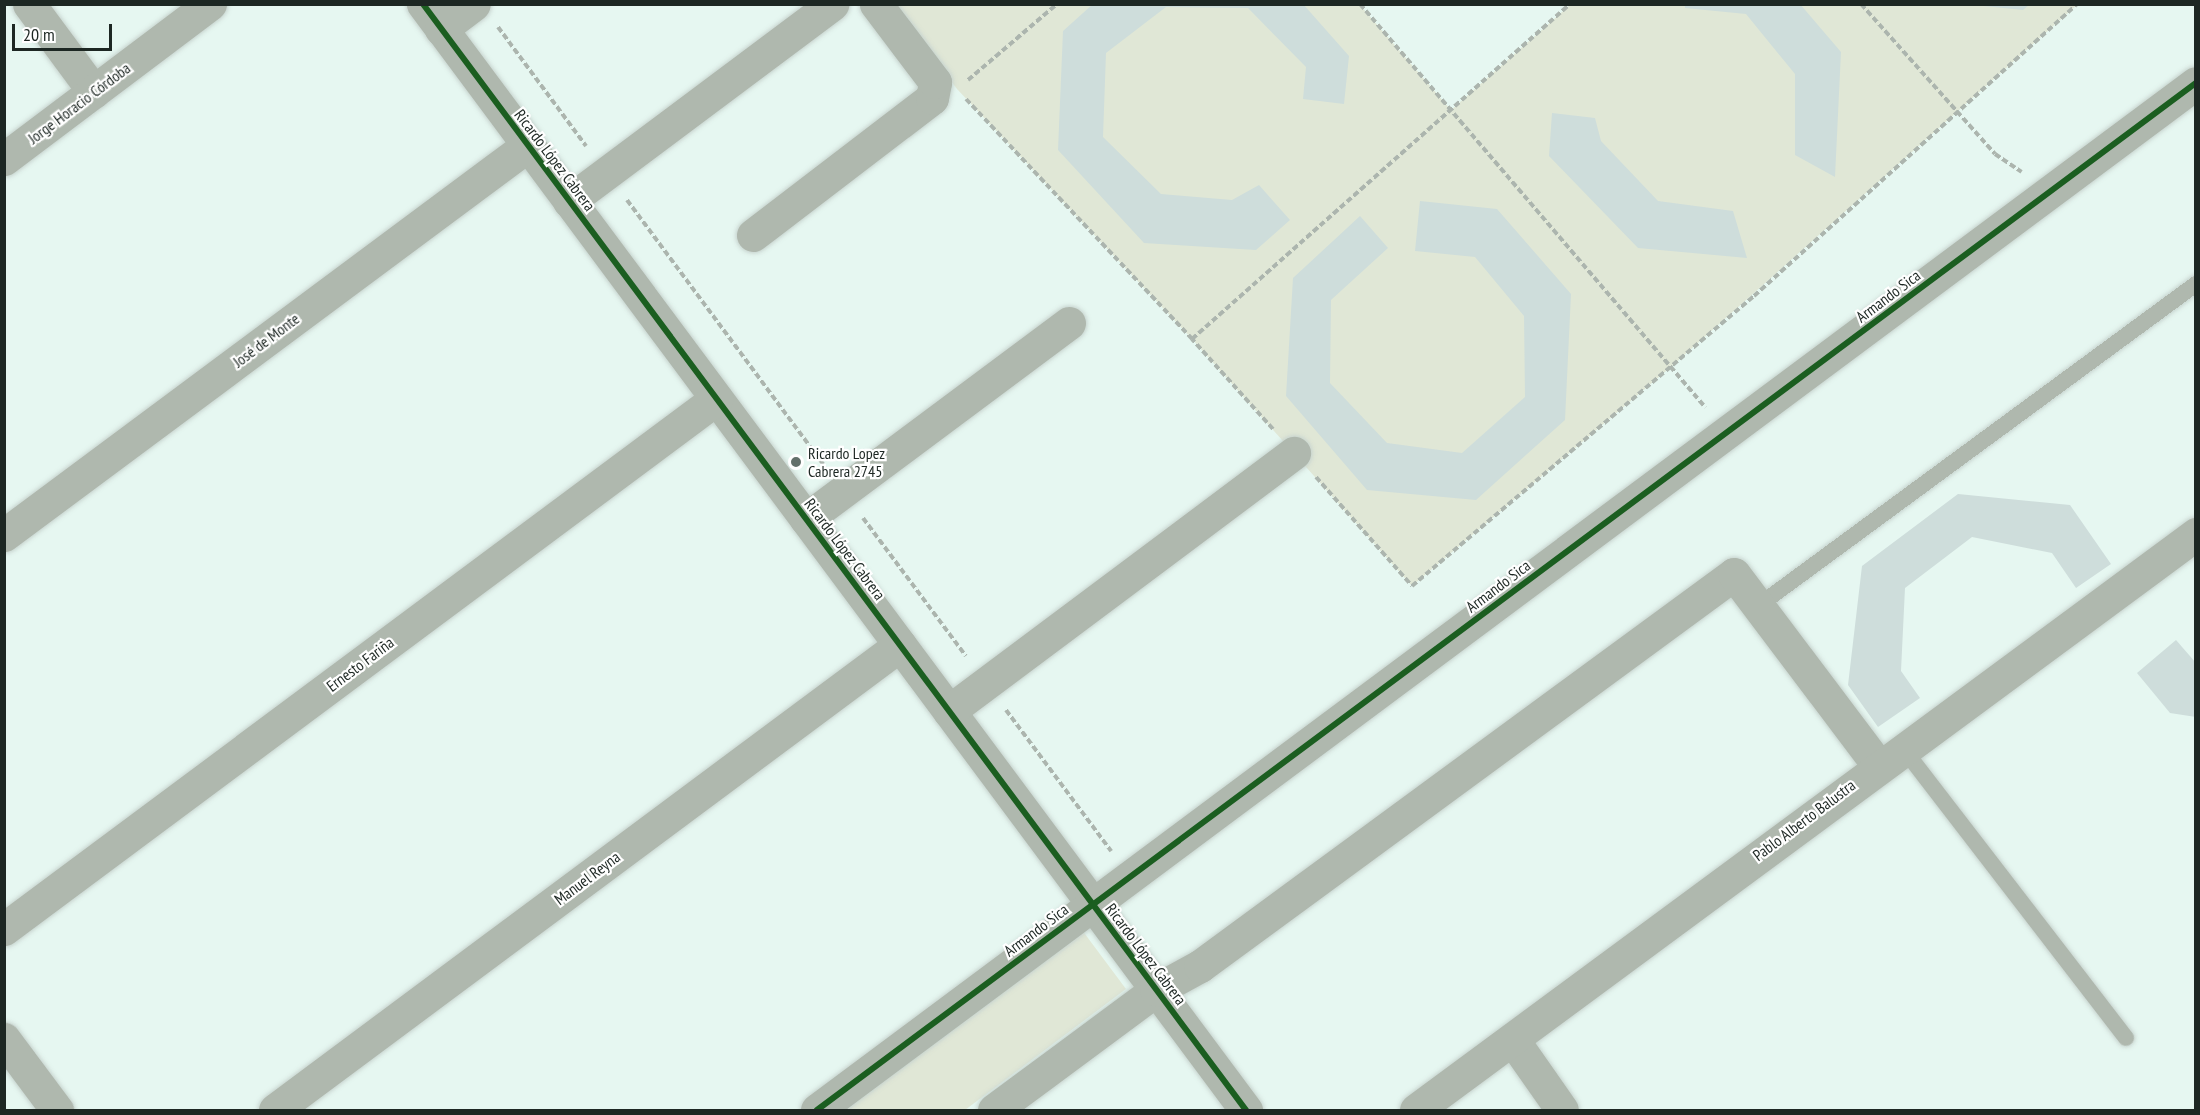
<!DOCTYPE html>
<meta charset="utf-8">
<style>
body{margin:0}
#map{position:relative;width:2200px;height:1115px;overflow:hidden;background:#e6f7f1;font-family:"PT Sans Narrow",sans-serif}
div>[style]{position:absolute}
.green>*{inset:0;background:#e0e7d6}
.building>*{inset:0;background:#cedddb}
.path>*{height:4px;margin-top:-2px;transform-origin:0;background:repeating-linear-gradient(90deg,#acb5ae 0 6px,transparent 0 9px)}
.roads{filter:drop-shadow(0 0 2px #c8d4cf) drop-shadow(0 0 2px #c8d4cf)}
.lane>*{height:16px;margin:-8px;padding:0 8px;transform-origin:8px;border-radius:8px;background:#afb8ae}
.street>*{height:33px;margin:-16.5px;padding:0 16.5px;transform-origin:16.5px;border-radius:16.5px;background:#afb8ae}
.cycleway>*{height:6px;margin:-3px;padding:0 3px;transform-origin:3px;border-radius:3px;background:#1b5e20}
.dots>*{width:16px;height:16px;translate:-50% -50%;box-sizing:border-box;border:3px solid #fff;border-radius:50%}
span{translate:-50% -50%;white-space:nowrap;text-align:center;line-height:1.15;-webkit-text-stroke:4.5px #fff;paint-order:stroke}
.street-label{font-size:16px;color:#1d2723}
.poi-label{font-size:16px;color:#1d2723}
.left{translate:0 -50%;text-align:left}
.frame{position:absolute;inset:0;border:6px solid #1d2723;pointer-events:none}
.scale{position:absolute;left:12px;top:24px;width:100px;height:27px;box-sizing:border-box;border:3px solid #1d2723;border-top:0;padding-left:8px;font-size:18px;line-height:21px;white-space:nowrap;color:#1d2723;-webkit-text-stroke:4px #fff;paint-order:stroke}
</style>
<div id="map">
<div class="green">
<i style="clip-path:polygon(894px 5px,1360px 5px,1451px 110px,1570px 5px,2077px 5px,1672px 366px,1412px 586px,1192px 339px,957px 89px)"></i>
<i style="clip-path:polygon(1082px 930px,1126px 989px,965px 1110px,843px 1110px)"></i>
</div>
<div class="building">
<i style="clip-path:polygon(1093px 4px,1303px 4px,1349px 56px,1344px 104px,1303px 99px,1306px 67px,1248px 8px,1166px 7px,1106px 53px,1103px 137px,1161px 194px,1232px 200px,1259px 185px,1290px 220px,1256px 250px,1144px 243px,1058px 150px,1063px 31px)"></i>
<i style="clip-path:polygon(1685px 4px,1800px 4px,1841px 52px,1835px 177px,1795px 155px,1795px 74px,1746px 14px,1685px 8px)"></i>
<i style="clip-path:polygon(1964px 4px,2030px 4px,2023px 10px)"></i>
<i style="clip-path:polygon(1552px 113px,1595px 118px,1601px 141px,1658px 201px,1733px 211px,1747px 258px,1638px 248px,1549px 156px)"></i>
<i style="clip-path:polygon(1420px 201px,1497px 209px,1571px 294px,1565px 420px,1476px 500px,1367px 490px,1286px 396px,1293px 278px,1360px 216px,1388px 248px,1331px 300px,1330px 383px,1387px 443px,1462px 453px,1525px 397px,1524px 316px,1475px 257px,1415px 251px)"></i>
<i style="clip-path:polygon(1958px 494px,2070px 505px,2111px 564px,2076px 588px,2052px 553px,1972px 537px,1905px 588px,1901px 671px,1920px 698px,1878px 727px,1848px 685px,1862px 566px)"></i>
<i style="clip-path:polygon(2176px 640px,2196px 663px,2196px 717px,2170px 713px,2137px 673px)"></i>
</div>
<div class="path">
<i style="left:1360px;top:4px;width:531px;rotate:49.43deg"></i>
<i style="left:1861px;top:4px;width:201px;rotate:48.2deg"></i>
<i style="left:1995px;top:154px;width:32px;rotate:34deg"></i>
<i style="left:498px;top:27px;width:148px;rotate:53.5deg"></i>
<i style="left:968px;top:80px;width:117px;rotate:-40.5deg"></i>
<i style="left:966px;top:99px;width:330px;rotate:46.7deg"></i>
<i style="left:627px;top:200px;width:329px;rotate:53.4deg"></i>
<i style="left:1273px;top:429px;width:121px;rotate:-132deg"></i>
<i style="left:1192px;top:339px;width:505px;rotate:-41.55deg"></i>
<i style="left:1316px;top:477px;width:145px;rotate:48.6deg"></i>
<i style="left:1412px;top:586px;width:448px;rotate:-40.3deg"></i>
<i style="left:1754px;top:296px;width:435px;rotate:-42.1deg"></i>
<i style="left:863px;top:518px;width:172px;rotate:53.3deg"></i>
<i style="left:1006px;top:710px;width:176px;rotate:53.3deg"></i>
</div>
<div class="roads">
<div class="lane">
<i style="left:1758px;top:606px;width:544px;rotate:-36.32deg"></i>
<i style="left:1902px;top:747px;width:367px;rotate:52.4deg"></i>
</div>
<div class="street">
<i style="left:29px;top:4px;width:109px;rotate:53.5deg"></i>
<i style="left:423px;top:4px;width:1379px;rotate:53.35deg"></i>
<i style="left:441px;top:29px;width:41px;rotate:-37.1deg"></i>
<i style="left:4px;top:159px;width:258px;rotate:-37deg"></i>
<i style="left:569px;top:201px;width:329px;rotate:-36.8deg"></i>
<i style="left:753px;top:235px;width:225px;rotate:-37.4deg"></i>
<i style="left:932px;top:98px;width:16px;rotate:-79deg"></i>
<i style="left:935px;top:82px;width:98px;rotate:-127.1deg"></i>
<i style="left:806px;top:519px;width:328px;rotate:-36.7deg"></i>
<i style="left:4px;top:535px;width:652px;rotate:-36.64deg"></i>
<i style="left:949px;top:711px;width:431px;rotate:-36.8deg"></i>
<i style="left:4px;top:929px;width:888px;rotate:-36.66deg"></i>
<i style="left:4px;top:1039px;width:89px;rotate:53.3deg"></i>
<i style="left:1513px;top:1040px;width:85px;rotate:55deg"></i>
<i style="left:275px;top:1110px;width:779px;rotate:-36.65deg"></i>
<i style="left:817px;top:1110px;width:1719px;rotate:-36.68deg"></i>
<i style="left:994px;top:1110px;width:202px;rotate:-36.5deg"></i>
<i style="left:1156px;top:990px;width:50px;rotate:-28.6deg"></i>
<i style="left:1200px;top:966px;width:662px;rotate:-36.28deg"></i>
<i style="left:1734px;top:574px;width:239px;rotate:53deg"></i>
<i style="left:1416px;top:1110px;width:970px;rotate:-36.44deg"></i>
</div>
</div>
<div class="cycleway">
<i style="left:423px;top:4px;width:1379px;rotate:53.35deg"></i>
<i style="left:817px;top:1110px;width:1719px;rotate:-36.68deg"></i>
</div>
<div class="dots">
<i style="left:796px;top:462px;background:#63706b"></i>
</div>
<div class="street-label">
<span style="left:79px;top:103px;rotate:-37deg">Jorge Horacio Córdoba</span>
<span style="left:555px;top:160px;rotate:53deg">Ricardo López Cabrera</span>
<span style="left:1888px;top:296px;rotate:-37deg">Armando Sica</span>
<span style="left:266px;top:340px;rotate:-37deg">José de Monte</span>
<span style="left:845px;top:549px;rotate:53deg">Ricardo López Cabrera</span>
<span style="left:1498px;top:586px;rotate:-37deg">Armando Sica</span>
<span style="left:360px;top:664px;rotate:-37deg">Ernesto Fariña</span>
<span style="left:1804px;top:820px;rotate:-37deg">Pablo Alberto Balustra</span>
<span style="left:587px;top:878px;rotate:-37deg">Manuel Reyna</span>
<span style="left:1036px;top:930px;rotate:-37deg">Armando Sica</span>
<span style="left:1146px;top:954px;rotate:53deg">Ricardo López Cabrera</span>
</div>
<div class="poi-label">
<span class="left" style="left:808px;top:462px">Ricardo Lopez<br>Cabrera 2745</span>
</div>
<div class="frame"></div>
<div class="scale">20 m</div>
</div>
